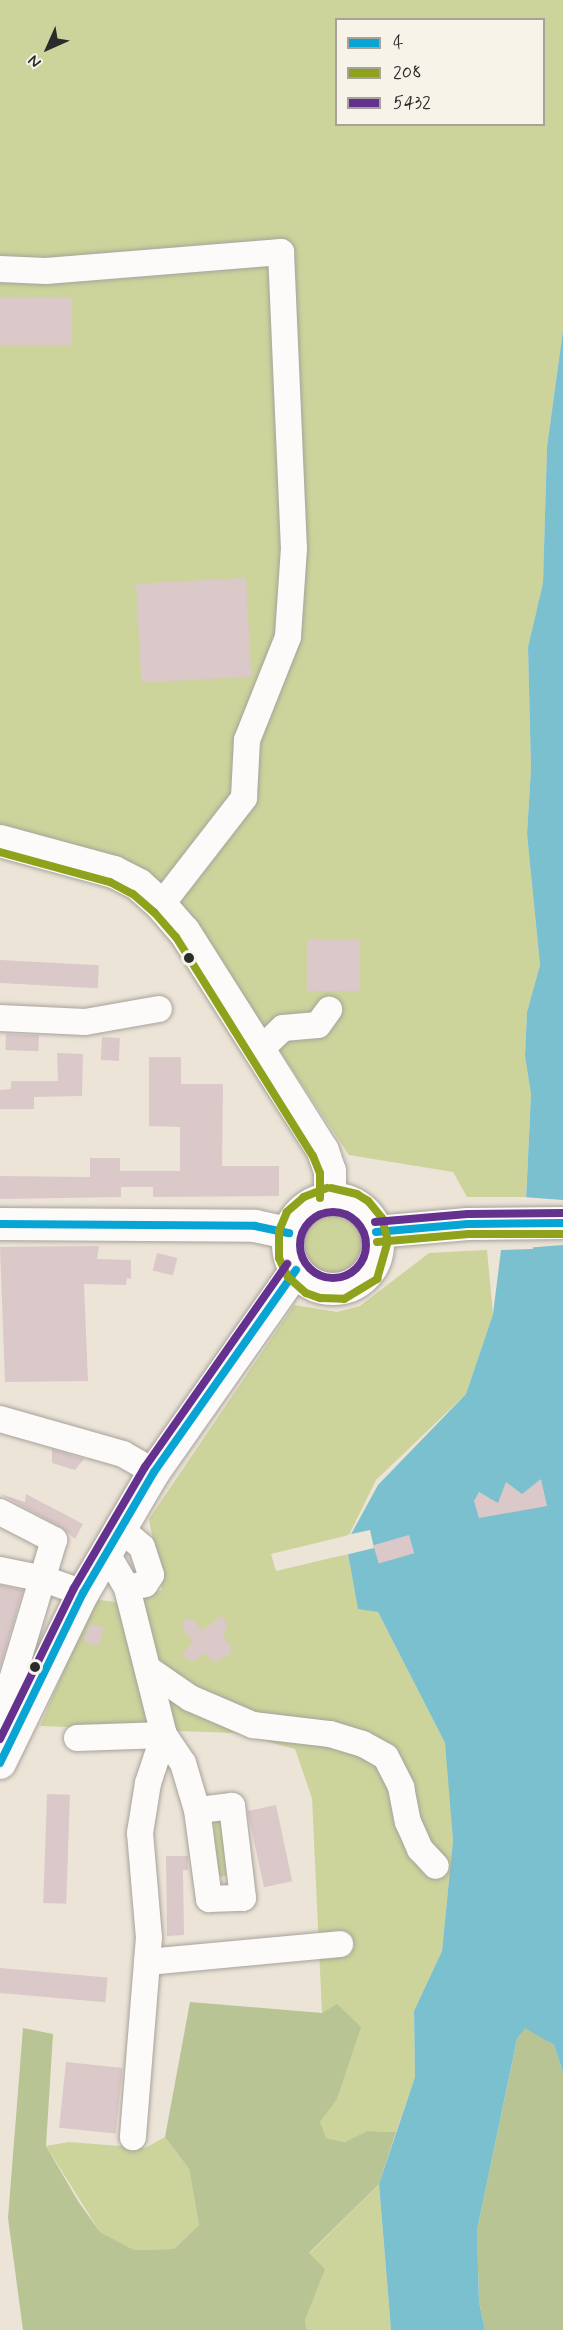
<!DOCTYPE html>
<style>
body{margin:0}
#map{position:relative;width:563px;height:2330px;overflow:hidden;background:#ede4d8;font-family:Mynerve,sans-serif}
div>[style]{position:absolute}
.green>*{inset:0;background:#ccd39b}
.round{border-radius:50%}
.forest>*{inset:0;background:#b8c494}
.water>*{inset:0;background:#7bc0ce}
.pier>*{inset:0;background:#ede4d8}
.building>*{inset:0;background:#dbc8c9;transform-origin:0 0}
.roads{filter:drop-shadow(0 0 2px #a7a29b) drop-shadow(0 0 2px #a7a29b)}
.minor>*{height:26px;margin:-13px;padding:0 13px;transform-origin:13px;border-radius:13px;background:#fcfbf9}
.major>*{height:32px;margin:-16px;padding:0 16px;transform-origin:16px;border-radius:16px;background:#fcfbf9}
.major>.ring{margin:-16px;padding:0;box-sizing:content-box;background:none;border:32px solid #fcfbf9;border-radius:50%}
.bus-1>*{height:8px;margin:-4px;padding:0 4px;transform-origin:4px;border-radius:4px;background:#07a4d4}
.bus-2>*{height:8px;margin:-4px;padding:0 4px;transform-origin:4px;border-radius:4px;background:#8ea21c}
.bus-3>*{height:8px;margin:-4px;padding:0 4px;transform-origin:4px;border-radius:4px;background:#65318f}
.bus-3>.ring{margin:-4px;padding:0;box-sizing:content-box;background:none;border:8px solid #65318f;border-radius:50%}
.dots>*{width:16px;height:16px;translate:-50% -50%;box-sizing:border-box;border:3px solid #f7f3e8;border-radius:50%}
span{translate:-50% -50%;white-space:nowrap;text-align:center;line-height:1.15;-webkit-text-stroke:4.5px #f7f3e8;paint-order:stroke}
.legend{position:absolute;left:335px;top:18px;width:210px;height:108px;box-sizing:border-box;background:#f7f3e8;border:2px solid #a5a39c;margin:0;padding:8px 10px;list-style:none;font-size:18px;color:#2b2b2b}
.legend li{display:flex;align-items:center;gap:12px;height:30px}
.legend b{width:30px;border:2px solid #a5a39c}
.north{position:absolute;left:18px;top:18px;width:60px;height:60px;-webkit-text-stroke:4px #f7f3e8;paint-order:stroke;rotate:225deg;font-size:16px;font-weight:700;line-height:24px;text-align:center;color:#2b2b2b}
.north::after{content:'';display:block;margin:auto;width:21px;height:27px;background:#2b2b2b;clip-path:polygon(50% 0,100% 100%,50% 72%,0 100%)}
</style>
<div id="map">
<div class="green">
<i style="clip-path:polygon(evenodd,0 0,563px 0,563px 330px,547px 447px,543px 583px,528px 647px,531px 769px,527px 834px,540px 965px,527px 1012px,525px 1056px,531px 1094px,526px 1197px,467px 1197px,453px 1172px,349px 1155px,193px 921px,0 828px,0 0,336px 20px,544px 20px,544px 124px,336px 124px,336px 20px)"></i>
<i class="round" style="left:301px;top:1211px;width:66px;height:66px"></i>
<i style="clip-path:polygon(487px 1250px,493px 1314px,466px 1394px,376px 1480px,349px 1535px,271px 1554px,276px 1571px,348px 1554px,358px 1608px,378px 1612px,445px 1743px,448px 1763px,453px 1840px,442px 1951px,414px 2011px,415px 2077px,396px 2132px,367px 2131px,346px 2142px,325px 2138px,320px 2122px,337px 2098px,360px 2027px,322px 2013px,312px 1798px,295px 1749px,235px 1733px,40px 1726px,94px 1599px,121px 1603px,162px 1590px,149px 1519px,294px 1305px,337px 1312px,360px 1306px,429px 1253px)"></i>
<i style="clip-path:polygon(222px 1817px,228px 1875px,221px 1877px,215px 1871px,214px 1821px)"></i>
<i style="clip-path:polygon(165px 2137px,189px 2169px,199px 2225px,174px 2249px,134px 2250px,100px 2232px,46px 2146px,69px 2142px,145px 2148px)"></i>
<i style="clip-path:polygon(379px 2184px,391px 2330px,307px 2330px,305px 2320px,323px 2271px,246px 2330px,309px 2254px)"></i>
</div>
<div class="forest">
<i style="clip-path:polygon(190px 2002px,322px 2013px,337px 2004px,361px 2027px,337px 2099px,320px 2122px,326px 2138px,345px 2142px,367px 2131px,396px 2132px,379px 2184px,309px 2253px,325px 2269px,305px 2320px,307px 2330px,23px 2330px,8px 2218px,23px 2028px,53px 2034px,46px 2146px,78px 2201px,100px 2232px,134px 2250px,174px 2249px,199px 2225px,189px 2169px,165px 2137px)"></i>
<i style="clip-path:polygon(525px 2027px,554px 2045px,563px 2073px,563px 2330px,485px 2330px,479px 2302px,477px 2230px,517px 2039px)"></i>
</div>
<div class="water">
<i style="clip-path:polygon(563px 330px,563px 2073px,554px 2045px,525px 2028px,517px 2039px,477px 2230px,479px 2302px,485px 2330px,391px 2330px,379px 2184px,415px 2077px,414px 2011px,442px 1951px,453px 1840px,445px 1743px,378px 1612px,358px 1609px,348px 1554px,349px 1538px,378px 1485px,466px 1394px,493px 1314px,501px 1250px,533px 1249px,526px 1200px,531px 1094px,525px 1056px,527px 1012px,540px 965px,527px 834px,531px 769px,528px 647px,543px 583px,547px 447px)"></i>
</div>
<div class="pier">
<i style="clip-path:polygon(523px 1197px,563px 1200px,563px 1245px,498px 1250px,529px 1246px)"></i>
<i style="clip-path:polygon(370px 1530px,374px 1548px,345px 1555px,347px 1535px)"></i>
</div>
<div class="building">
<i style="left:0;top:298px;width:72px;height:47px"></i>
<i style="left:246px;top:578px;width:99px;height:110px;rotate:87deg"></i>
<i style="left:307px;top:939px;width:53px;height:52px"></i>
<i style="left:0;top:960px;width:99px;height:23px;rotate:3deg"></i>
<i style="left:6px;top:1034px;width:33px;height:16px;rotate:2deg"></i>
<i style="left:102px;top:1037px;width:18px;height:23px;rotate:3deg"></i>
<i style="clip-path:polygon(57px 1053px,83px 1054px,82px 1096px,34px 1097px,34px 1109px,0 1109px,0 1090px,11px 1089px,11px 1081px,58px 1081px)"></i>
<i style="clip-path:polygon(149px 1057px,181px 1057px,181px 1084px,223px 1084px,222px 1166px,279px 1166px,279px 1196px,153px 1197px,153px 1187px,121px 1187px,121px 1197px,0 1199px,0 1176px,90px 1177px,90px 1158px,120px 1158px,120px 1171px,180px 1171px,180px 1127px,149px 1126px)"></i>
<i style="clip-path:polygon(99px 1246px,97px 1259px,131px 1260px,131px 1279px,127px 1278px,126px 1285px,84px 1284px,88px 1381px,5px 1382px,0 1247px)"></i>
<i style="left:157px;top:1253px;width:21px;height:18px;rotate:14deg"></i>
<i style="clip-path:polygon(52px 1449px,84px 1459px,75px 1470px,52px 1463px)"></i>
<i style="clip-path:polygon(541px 1479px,547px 1506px,479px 1518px,474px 1501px,479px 1492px,498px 1503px,506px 1482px,522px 1494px)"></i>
<i style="clip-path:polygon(0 1494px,25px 1502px,26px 1494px,83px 1524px,75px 1539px,61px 1527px)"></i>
<i style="left:409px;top:1535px;width:19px;height:37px;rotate:74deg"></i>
<i style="clip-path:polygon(0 1585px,23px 1590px,0 1668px)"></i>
<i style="clip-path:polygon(221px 1616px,228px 1625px,223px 1636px,231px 1647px,230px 1654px,214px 1662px,205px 1653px,195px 1661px,187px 1660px,183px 1654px,193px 1641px,183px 1630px,184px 1620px,194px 1620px,202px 1631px)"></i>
<i style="left:89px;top:1623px;width:16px;height:19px;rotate:18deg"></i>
<i style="left:47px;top:1794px;width:23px;height:109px;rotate:2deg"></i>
<i style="left:276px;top:1805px;width:78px;height:29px;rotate:78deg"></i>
<i style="clip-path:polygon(166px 1856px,188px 1856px,188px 1870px,183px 1870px,184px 1935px,167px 1936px)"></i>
<i style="left:0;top:1968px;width:108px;height:25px;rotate:5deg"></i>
<i style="left:66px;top:2062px;width:57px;height:66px;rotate:6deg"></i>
</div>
<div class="roads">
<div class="minor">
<i style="left:0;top:269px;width:46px;rotate:2.5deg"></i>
<i style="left:46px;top:271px;width:236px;rotate:-4.6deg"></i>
<i style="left:281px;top:252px;width:296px;rotate:87.5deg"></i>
<i style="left:294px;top:548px;width:89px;rotate:93.9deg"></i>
<i style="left:288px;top:637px;width:111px;rotate:111.7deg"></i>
<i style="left:247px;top:740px;width:58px;rotate:93deg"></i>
<i style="left:244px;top:798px;width:135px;rotate:127.8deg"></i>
<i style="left:0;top:1018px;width:85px;rotate:2.7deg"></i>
<i style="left:85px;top:1022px;width:75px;rotate:-10deg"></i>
<i style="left:259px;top:1051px;width:33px;rotate:-44deg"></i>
<i style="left:283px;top:1028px;width:35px;rotate:-5deg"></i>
<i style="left:318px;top:1025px;width:19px;rotate:-54deg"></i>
<i style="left:0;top:1419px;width:128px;rotate:15.9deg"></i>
<i style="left:123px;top:1454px;width:36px;rotate:30deg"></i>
<i style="left:0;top:1512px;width:61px;rotate:27.4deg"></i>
<i style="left:54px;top:1540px;width:167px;rotate:106.7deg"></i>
<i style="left:6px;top:1700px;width:39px;rotate:83deg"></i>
<i style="left:11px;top:1739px;width:5px;rotate:158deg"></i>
<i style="left:120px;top:1528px;width:29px;rotate:41deg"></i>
<i style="left:142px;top:1547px;width:29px;rotate:72deg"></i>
<i style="left:151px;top:1575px;width:11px;rotate:124deg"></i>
<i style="left:145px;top:1584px;width:18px;rotate:167deg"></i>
<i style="left:106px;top:1552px;width:42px;rotate:59.7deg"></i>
<i style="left:127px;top:1588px;width:152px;rotate:75.9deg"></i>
<i style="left:164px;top:1735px;width:51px;rotate:108.4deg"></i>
<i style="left:148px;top:1783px;width:51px;rotate:99.1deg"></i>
<i style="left:140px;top:1833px;width:104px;rotate:85.1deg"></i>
<i style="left:149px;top:1937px;width:201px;rotate:94.6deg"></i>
<i style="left:0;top:1570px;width:45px;rotate:11.6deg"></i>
<i style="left:44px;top:1579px;width:41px;rotate:19.7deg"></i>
<i style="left:148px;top:1669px;width:51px;rotate:34.6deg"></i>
<i style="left:190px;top:1698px;width:69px;rotate:23.2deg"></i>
<i style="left:253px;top:1725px;width:78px;rotate:6.7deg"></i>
<i style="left:330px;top:1734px;width:34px;rotate:17deg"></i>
<i style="left:363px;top:1744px;width:26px;rotate:29deg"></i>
<i style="left:386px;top:1757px;width:34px;rotate:63deg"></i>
<i style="left:401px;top:1787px;width:36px;rotate:79deg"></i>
<i style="left:408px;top:1822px;width:30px;rotate:66deg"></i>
<i style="left:420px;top:1849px;width:23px;rotate:47deg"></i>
<i style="left:77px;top:1738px;width:87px;rotate:-2deg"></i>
<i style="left:164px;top:1735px;width:34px;rotate:56deg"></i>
<i style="left:183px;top:1763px;width:49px;rotate:73.4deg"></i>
<i style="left:197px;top:1810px;width:90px;rotate:82.3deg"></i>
<i style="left:209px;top:1899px;width:34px;rotate:-2deg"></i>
<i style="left:243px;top:1898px;width:93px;rotate:-96.8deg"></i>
<i style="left:232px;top:1806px;width:35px;rotate:173deg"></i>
<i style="left:147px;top:1962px;width:194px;rotate:-5.3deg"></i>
</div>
<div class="major">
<i style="left:0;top:841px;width:118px;rotate:15.2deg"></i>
<i style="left:114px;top:872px;width:28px;rotate:27deg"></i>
<i style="left:139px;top:885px;width:30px;rotate:42deg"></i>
<i style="left:161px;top:905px;width:35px;rotate:49deg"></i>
<i style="left:184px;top:931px;width:260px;rotate:57.7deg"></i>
<i style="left:323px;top:1151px;width:21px;rotate:71deg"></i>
<i style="left:330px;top:1171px;width:27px;rotate:90deg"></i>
<i class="ring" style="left:288px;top:1199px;width:58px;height:58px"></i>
<i style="left:0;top:1224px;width:255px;rotate:0.4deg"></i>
<i style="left:255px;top:1226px;width:35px;rotate:12deg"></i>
<i style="left:376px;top:1232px;width:92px;rotate:-5deg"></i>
<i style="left:468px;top:1224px;width:95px;rotate:-0.6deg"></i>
<i style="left:0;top:1763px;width:189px;rotate:-64deg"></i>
<i style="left:83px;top:1593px;width:140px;rotate:-59.6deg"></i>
<i style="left:154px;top:1472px;width:247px;rotate:-54.9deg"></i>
</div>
</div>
<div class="bus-1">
<i style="left:0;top:1224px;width:255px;rotate:0.4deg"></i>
<i style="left:255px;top:1226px;width:35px;rotate:12deg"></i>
<i style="left:376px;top:1232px;width:92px;rotate:-5deg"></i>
<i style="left:468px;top:1224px;width:95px;rotate:-0.6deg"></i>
<i style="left:0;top:1763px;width:189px;rotate:-64deg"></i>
<i style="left:83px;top:1593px;width:140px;rotate:-59.6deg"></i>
<i style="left:154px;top:1472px;width:247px;rotate:-54.9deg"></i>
</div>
<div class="bus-2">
<i style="left:0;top:852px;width:114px;rotate:15.3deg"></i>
<i style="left:110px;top:882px;width:26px;rotate:28deg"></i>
<i style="left:133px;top:894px;width:28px;rotate:41deg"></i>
<i style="left:154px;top:912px;width:33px;rotate:49deg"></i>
<i style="left:176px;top:937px;width:258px;rotate:58deg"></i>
<i style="left:313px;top:1156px;width:18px;rotate:68deg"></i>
<i style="left:320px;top:1173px;width:25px;rotate:90deg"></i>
<i style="left:327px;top:1188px;width:25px;rotate:159deg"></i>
<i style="left:304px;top:1197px;width:23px;rotate:139deg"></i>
<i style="left:287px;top:1212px;width:21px;rotate:113deg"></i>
<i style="left:279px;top:1231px;width:27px;rotate:90deg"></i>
<i style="left:279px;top:1258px;width:21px;rotate:65deg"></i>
<i style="left:288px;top:1277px;width:24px;rotate:42deg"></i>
<i style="left:306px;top:1293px;width:15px;rotate:20deg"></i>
<i style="left:320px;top:1298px;width:24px;rotate:2deg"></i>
<i style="left:344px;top:1299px;width:39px;rotate:-31deg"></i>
<i style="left:377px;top:1279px;width:40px;rotate:-74deg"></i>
<i style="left:388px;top:1241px;width:24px;rotate:-105deg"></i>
<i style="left:382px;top:1218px;width:22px;rotate:-129deg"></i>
<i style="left:368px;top:1201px;width:13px;rotate:-148deg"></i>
<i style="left:357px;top:1194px;width:26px;rotate:-167deg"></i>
<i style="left:377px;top:1242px;width:92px;rotate:-5deg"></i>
<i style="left:469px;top:1234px;width:94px"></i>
</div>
<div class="bus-3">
<i class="ring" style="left:300px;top:1212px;width:58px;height:58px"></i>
<i style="left:375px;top:1222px;width:93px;rotate:-4.9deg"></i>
<i style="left:468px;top:1214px;width:95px;rotate:-0.6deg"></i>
<i style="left:0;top:1739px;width:168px;rotate:-63.9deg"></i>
<i style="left:74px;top:1588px;width:140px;rotate:-59.6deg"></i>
<i style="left:145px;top:1467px;width:248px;rotate:-55deg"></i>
</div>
<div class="dots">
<i style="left:189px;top:958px;background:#2b2b2b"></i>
<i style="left:35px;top:1667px;background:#2b2b2b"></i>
</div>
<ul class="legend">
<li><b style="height:8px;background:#07a4d4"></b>4</li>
<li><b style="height:8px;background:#8ea21c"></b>208</li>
<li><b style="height:8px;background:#65318f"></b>5432</li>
</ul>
<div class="north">N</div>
</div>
